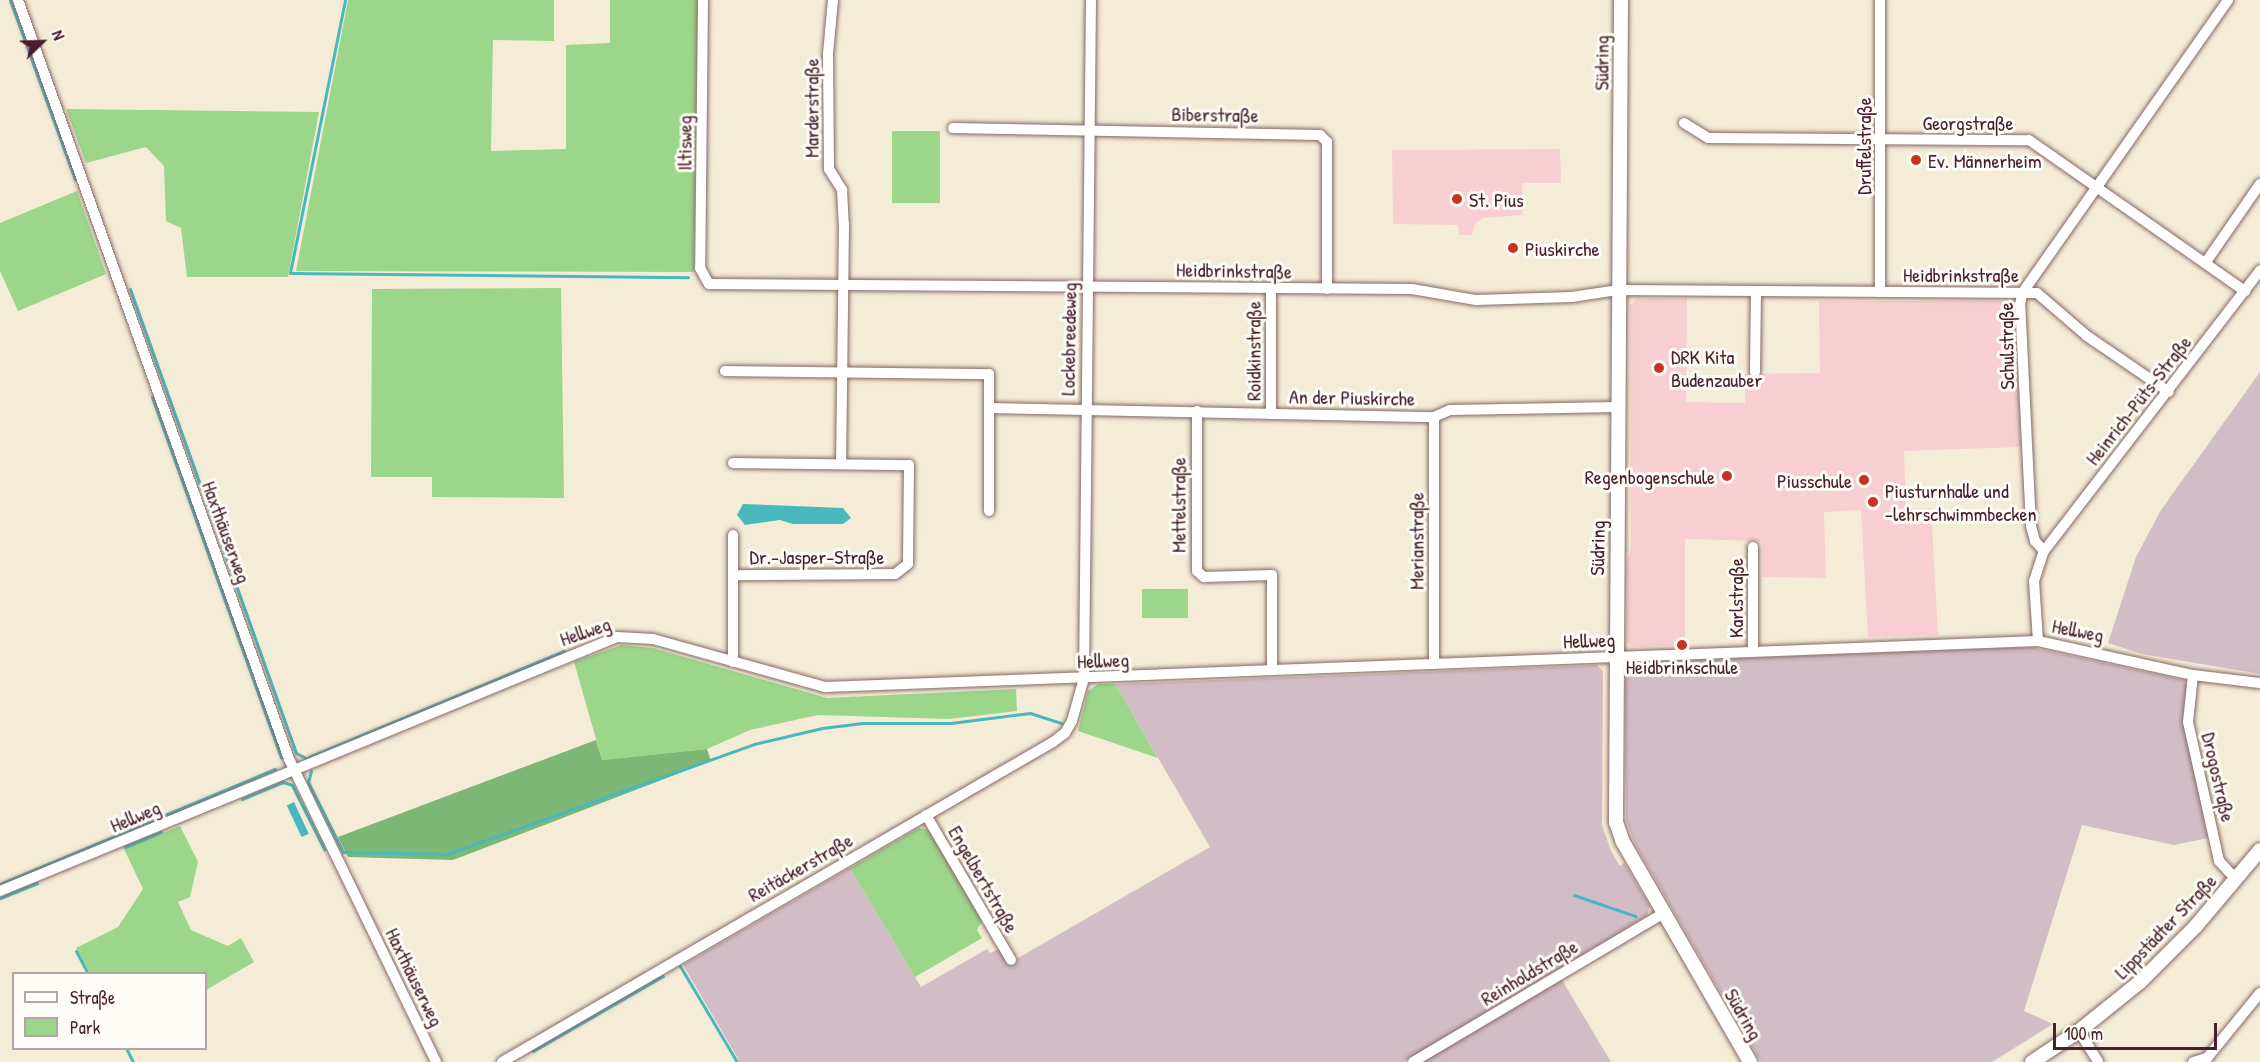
<!DOCTYPE html>
<meta charset="utf-8">
<style>
body{margin:0}
#map{position:relative;width:2260px;height:1062px;overflow:hidden;background:#f4ecd7;font-family:"Patrick Hand",sans-serif}
div>[style]{position:absolute}
.built>*{inset:0;background:#f7cfd2}
.industrial>*{inset:0;background:#d2bdc6}
.green>*{inset:0;background:#9bd68a;transform-origin:0 0}
.forest>*{inset:0;background:#7cb776}
.water>*{inset:0;background:#49b8be;transform-origin:0 0}
.stream>*{height:3px;margin:-1.5px;padding:0 1.5px;transform-origin:1.5px;border-radius:1.5px;background:#49b8be}
.roads{filter:drop-shadow(0 0 2px #866767) drop-shadow(0 0 2px #866767)}
.street>*{height:10px;margin:-5px;padding:0 5px;transform-origin:5px;border-radius:5px;background:#fff}
.secondary>*{height:14px;margin:-7px;padding:0 7px;transform-origin:7px;border-radius:7px;background:#fff}
.dots>*{width:16px;height:16px;translate:-50% -50%;box-sizing:border-box;border:3px solid #fdfcf7;border-radius:50%}
span{translate:-50% -50%;white-space:nowrap;text-align:center;line-height:1.15;-webkit-text-stroke:6px #fdfcf7;paint-order:stroke}
.street-label{font-size:20px;color:#4a1f2b}
.poi-label{font-size:20px;color:#4a1f2b}
.left{translate:0 -50%;text-align:left}
.right{translate:-100% -50%;text-align:right}
.legend{position:absolute;left:12px;top:972px;width:195px;height:78px;box-sizing:border-box;background:#fdfcf7;border:2px solid #b5a4a5;margin:0;padding:8px 10px;list-style:none;font-size:18px;color:#4a1f2b}
.legend li{display:flex;align-items:center;gap:12px;height:30px}
.legend b{width:30px;border:2px solid #b5a4a5}
.north{position:absolute;left:12px;top:12px;width:60px;height:60px;-webkit-text-stroke:4px #fdfcf7;paint-order:stroke;rotate:67deg;font-size:16px;font-weight:700;line-height:24px;text-align:center;color:#4a1f2b}
.north::after{content:'';display:block;margin:auto;width:21px;height:27px;background:#4a1f2b;clip-path:polygon(50% 0,100% 100%,50% 72%,0 100%)}
.scale{position:absolute;left:2053px;top:1023px;width:164px;height:27px;box-sizing:border-box;border:3px solid #4a1f2b;border-top:0;padding-left:8px;font-size:18px;line-height:21px;white-space:nowrap;color:#4a1f2b;-webkit-text-stroke:4px #fdfcf7;paint-order:stroke}
</style>
<div id="map">
<div class="built">
<i style="clip-path:polygon(1560px 149px,1561px 183px,1522px 183px,1523px 215px,1483px 218px,1475px 224px,1472px 235px,1459px 235px,1458px 225px,1393px 224px,1392px 150px)"></i>
<i style="clip-path:polygon(1687px 298px,1686px 402px,1745px 403px,1745px 374px,1820px 373px,1819px 301px,2015px 301px,2021px 447px,1904px 451px,1906px 509px,1931px 508px,1938px 635px,1868px 637px,1861px 510px,1824px 512px,1826px 578px,1762px 577px,1762px 541px,1685px 539px,1685px 645px,1631px 647px,1627px 642px,1627px 562px,1631px 548px,1630px 306px,1636px 299px)"></i>
</div>
<div class="industrial">
<i style="clip-path:polygon(2260px 372px,2260px 674px,2142px 654px,2108px 643px,2136px 557px,2161px 510px)"></i>
<i style="clip-path:polygon(2030px 647px,2183px 680px,2188px 687px,2198px 787px,2208px 838px,2174px 845px,2082px 825px,2024px 1011px,2053px 1024px,1992px 1062px,1761px 1062px,1635px 844px,1626px 821px,1625px 670px,1632px 662px)"></i>
<i style="clip-path:polygon(1597px 665px,1603px 671px,1602px 825px,1611px 851px,1620px 866px,1624px 863px,1650px 906px,1647px 916px,1403px 1062px,740px 1062px,683px 965px,850px 868px,921px 987px,987px 949px,990px 953px,999px 949px,1008px 964px,1210px 847px,1115px 684px)"></i>
<i style="clip-path:polygon(1562px 980px,1611px 1062px,1422px 1062px)"></i>
</div>
<div class="green">
<i style="clip-path:polygon(348px 0,554px 0,554px 41px,493px 40px,491px 151px,566px 149px,566px 45px,610px 43px,610px 0,698px 0,694px 272px,296px 271px)"></i>
<i style="clip-path:polygon(66px 109px,319px 112px,288px 277px,187px 277px,181px 228px,166px 221px,164px 166px,146px 147px,86px 163px)"></i>
<i style="left:892px;top:131px;width:48px;height:72px"></i>
<i style="clip-path:polygon(77px 191px,106px 274px,18px 311px,0 271px,0 223px)"></i>
<i style="clip-path:polygon(561px 288px,564px 498px,432px 497px,432px 477px,371px 477px,372px 289px)"></i>
<i style="left:1188px;top:589px;width:29px;height:46px;rotate:90deg"></i>
<i style="clip-path:polygon(621px 645px,653px 648px,827px 698px,1016px 689px,1017px 711px,949px 719px,818px 715px,750px 730px,707px 749px,602px 760px,574px 662px)"></i>
<i style="clip-path:polygon(1098px 684px,1115px 684px,1158px 758px,1078px 731px,1088px 691px)"></i>
<i style="clip-path:polygon(180px 826px,198px 862px,190px 897px,178px 902px,191px 930px,228px 946px,241px 938px,254px 962px,206px 990px,206px 974px,90px 973px,76px 948px,118px 927px,143px 889px,124px 849px)"></i>
<i style="clip-path:polygon(919px 828px,931px 830px,983px 919px,977px 930px,982px 938px,915px 977px,850px 868px)"></i>
</div>
<div class="forest">
<i style="clip-path:polygon(596px 740px,602px 760px,707px 749px,711px 761px,453px 860px,348px 857px,338px 837px)"></i>
</div>
<div class="water">
<i style="clip-path:polygon(743px 504px,843px 508px,851px 518px,843px 524px,793px 524px,780px 520px,745px 525px,737px 515px)"></i>
<i style="left:294px;top:802px;width:35px;height:8px;rotate:65deg"></i>
</div>
<div class="stream">
<i style="left:10px;top:0;width:191px;rotate:70.1deg"></i>
<i style="left:345px;top:0;width:278px;rotate:101.4deg"></i>
<i style="left:290px;top:273px;width:398px;rotate:0.6deg"></i>
<i style="left:130px;top:289px;width:493px;rotate:70.3deg"></i>
<i style="left:296px;top:753px;width:11px;rotate:27deg"></i>
<i style="left:152px;top:397px;width:383px;rotate:70.3deg"></i>
<i style="left:309px;top:757px;width:276px;rotate:-22.6deg"></i>
<i style="left:311px;top:771px;width:11px;rotate:105deg"></i>
<i style="left:308px;top:782px;width:78px;rotate:63.4deg"></i>
<i style="left:343px;top:852px;width:104px;rotate:1.1deg"></i>
<i style="left:447px;top:854px;width:326px;rotate:-19.7deg"></i>
<i style="left:754px;top:744px;width:70px;rotate:-13.2deg"></i>
<i style="left:822px;top:728px;width:41px;rotate:-7deg"></i>
<i style="left:863px;top:723px;width:88px"></i>
<i style="left:951px;top:723px;width:80px;rotate:-7.2deg"></i>
<i style="left:1030px;top:713px;width:33px;rotate:18deg"></i>
<i style="left:242px;top:799px;width:44px;rotate:-22.5deg"></i>
<i style="left:283px;top:782px;width:9px;rotate:18deg"></i>
<i style="left:292px;top:785px;width:72px;rotate:63.4deg"></i>
<i style="left:125px;top:847px;width:39px;rotate:-23deg"></i>
<i style="left:0;top:884px;width:298px;rotate:-22.7deg"></i>
<i style="left:1574px;top:895px;width:65px;rotate:19deg"></i>
<i style="left:0;top:898px;width:40px;rotate:-22deg"></i>
<i style="left:76px;top:951px;width:26px;rotate:62deg"></i>
<i style="left:680px;top:966px;width:112px;rotate:59.3deg"></i>
<i style="left:126px;top:1048px;width:16px;rotate:63deg"></i>
<i style="left:533px;top:1051px;width:150px;rotate:-30deg"></i>
</div>
<div class="roads">
<div class="street">
<i style="left:18px;top:0;width:806px;rotate:70.35deg"></i>
<i style="left:289px;top:759px;width:337px;rotate:64.1deg"></i>
<i style="left:703px;top:0;width:268px;rotate:90.6deg"></i>
<i style="left:700px;top:268px;width:18px;rotate:61deg"></i>
<i style="left:709px;top:284px;width:703px;rotate:0.41deg"></i>
<i style="left:1412px;top:289px;width:65px;rotate:9.8deg"></i>
<i style="left:1476px;top:300px;width:96px;rotate:-1.8deg"></i>
<i style="left:1572px;top:297px;width:47px;rotate:-8.7deg"></i>
<i style="left:1618px;top:290px;width:419px;rotate:0.4deg"></i>
<i style="left:2037px;top:293px;width:66px;rotate:40.7deg"></i>
<i style="left:2087px;top:336px;width:99px;rotate:34.3deg"></i>
<i style="left:833px;top:0;width:54px;rotate:95.3deg"></i>
<i style="left:828px;top:54px;width:115px;rotate:89.5deg"></i>
<i style="left:829px;top:169px;width:25px;rotate:58deg"></i>
<i style="left:842px;top:190px;width:34px;rotate:87deg"></i>
<i style="left:844px;top:224px;width:239px;rotate:90.7deg"></i>
<i style="left:1684px;top:123px;width:28px;rotate:32deg"></i>
<i style="left:1708px;top:138px;width:321px;rotate:0.4deg"></i>
<i style="left:2029px;top:140px;width:264px;rotate:35deg"></i>
<i style="left:953px;top:128px;width:367px;rotate:1.1deg"></i>
<i style="left:1320px;top:135px;width:10px;rotate:45deg"></i>
<i style="left:1327px;top:142px;width:147px;rotate:90deg"></i>
<i style="left:2206px;top:262px;width:95px;rotate:-55.3deg"></i>
<i style="left:1271px;top:289px;width:125px;rotate:90deg"></i>
<i style="left:1880px;top:292px;width:292px;rotate:-90deg"></i>
<i style="left:725px;top:371px;width:264px;rotate:0.7deg"></i>
<i style="left:989px;top:374px;width:137px;rotate:90deg"></i>
<i style="left:1755px;top:372px;width:80px;rotate:-89.3deg"></i>
<i style="left:989px;top:408px;width:445px;rotate:1.2deg"></i>
<i style="left:1434px;top:417px;width:17px;rotate:-24deg"></i>
<i style="left:1450px;top:410px;width:168px;rotate:-1deg"></i>
<i style="left:1197px;top:411px;width:160px;rotate:90deg"></i>
<i style="left:1197px;top:571px;width:9px;rotate:41deg"></i>
<i style="left:1204px;top:577px;width:68px;rotate:-1.7deg"></i>
<i style="left:1272px;top:575px;width:95px;rotate:90deg"></i>
<i style="left:1434px;top:417px;width:247px;rotate:90deg"></i>
<i style="left:733px;top:463px;width:176px;rotate:0.7deg"></i>
<i style="left:909px;top:465px;width:99px;rotate:90.6deg"></i>
<i style="left:908px;top:564px;width:16px;rotate:142deg"></i>
<i style="left:895px;top:574px;width:162px;rotate:179.6deg"></i>
<i style="left:733px;top:535px;width:127px;rotate:90deg"></i>
<i style="left:1753px;top:547px;width:103px;rotate:90deg"></i>
<i style="left:2044px;top:551px;width:13px;rotate:-132deg"></i>
<i style="left:2035px;top:541px;width:16px;rotate:-105deg"></i>
<i style="left:2031px;top:526px;width:222px;rotate:-92.8deg"></i>
<i style="left:2020px;top:304px;width:12px;rotate:-76deg"></i>
<i style="left:2023px;top:292px;width:357px;rotate:-54.9deg"></i>
<i style="left:2038px;top:641px;width:60px;rotate:-93.8deg"></i>
<i style="left:2034px;top:581px;width:32px;rotate:-72deg"></i>
<i style="left:2044px;top:551px;width:354px;rotate:-52.4deg"></i>
<i style="left:2193px;top:675px;width:47px;rotate:96.1deg"></i>
<i style="left:2188px;top:722px;width:142px;rotate:77.4deg"></i>
<i style="left:2219px;top:861px;width:25px;rotate:47deg"></i>
<i style="left:926px;top:815px;width:168px;rotate:59.6deg"></i>
<i style="left:0;top:891px;width:667px;rotate:-22.38deg"></i>
<i style="left:617px;top:637px;width:36px;rotate:3deg"></i>
<i style="left:653px;top:639px;width:179px;rotate:15.6deg"></i>
<i style="left:825px;top:687px;width:1214px;rotate:-2.17deg"></i>
<i style="left:2038px;top:641px;width:159px;rotate:12.4deg"></i>
<i style="left:2193px;top:675px;width:67px;rotate:6.8deg"></i>
<i style="left:2079px;top:1031px;width:36px;rotate:58deg"></i>
<i style="left:502px;top:1062px;width:637px;rotate:-30.15deg"></i>
<i style="left:1053px;top:742px;width:15px;rotate:-37deg"></i>
<i style="left:1065px;top:733px;width:14px;rotate:-60deg"></i>
<i style="left:1072px;top:721px;width:45px;rotate:-74.4deg"></i>
<i style="left:1084px;top:678px;width:678px;rotate:-89.41deg"></i>
<i style="left:1413px;top:1062px;width:292px;rotate:-30.7deg"></i>
<i style="left:2193px;top:1062px;width:15px;rotate:-16deg"></i>
<i style="left:2207px;top:1058px;width:84px;rotate:-50.8deg"></i>
</div>
<div class="secondary">
<i style="left:1621px;top:0;width:822px;rotate:90.35deg"></i>
<i style="left:1616px;top:822px;width:21px;rotate:71deg"></i>
<i style="left:1623px;top:842px;width:254px;rotate:60deg"></i>
<i style="left:2032px;top:1062px;width:56px;rotate:-33.4deg"></i>
<i style="left:2079px;top:1031px;width:78px;rotate:-38.8deg"></i>
<i style="left:2140px;top:982px;width:79px;rotate:-45deg"></i>
<i style="left:2196px;top:926px;width:99px;rotate:-49.9deg"></i>
</div>
</div>
<div class="dots">
<i style="left:1916px;top:160px;background:#c8321e"></i>
<i style="left:1457px;top:199px;background:#c8321e"></i>
<i style="left:1513px;top:248px;background:#c8321e"></i>
<i style="left:1659px;top:368px;background:#c8321e"></i>
<i style="left:1727px;top:476px;background:#c8321e"></i>
<i style="left:1864px;top:480px;background:#c8321e"></i>
<i style="left:1873px;top:502px;background:#c8321e"></i>
<i style="left:1682px;top:645px;background:#c8321e"></i>
</div>
<div class="street-label">
<span style="left:1601px;top:63px;rotate:-90deg">Südring</span>
<span style="left:811px;top:108px;rotate:-90deg">Marderstraße</span>
<span style="left:1215px;top:114px;rotate:1deg">Biberstraße</span>
<span style="left:1968px;top:122px">Georgstraße</span>
<span style="left:684px;top:143px;rotate:-90deg">Iltisweg</span>
<span style="left:1863px;top:146px;rotate:-90deg">Druffelstraße</span>
<span style="left:1234px;top:270px;rotate:1deg">Heidbrinkstraße</span>
<span style="left:1961px;top:274px">Heidbrinkstraße</span>
<span style="left:1068px;top:339px;rotate:-89deg">Lockebreedeweg</span>
<span style="left:2006px;top:346px;rotate:-91deg">Schulstraße</span>
<span style="left:1253px;top:351px;rotate:-90deg">Roidkinstraße</span>
<span style="left:1352px;top:397px;rotate:1deg">An der Piuskirche</span>
<span style="left:2138px;top:400px;rotate:-52deg">Heinrich-Püts-Straße</span>
<span style="left:1178px;top:505px;rotate:-90deg">Mettelstraße</span>
<span style="left:227px;top:532px;rotate:70deg">Haxthäuserweg</span>
<span style="left:1416px;top:541px;rotate:-90deg">Merianstraße</span>
<span style="left:1597px;top:548px;rotate:-89deg">Südring</span>
<span style="left:817px;top:556px">Dr.-Jasper-Straße</span>
<span style="left:1735px;top:598px;rotate:-90deg">Karlstraße</span>
<span style="left:2078px;top:630px;rotate:11deg">Hellweg</span>
<span style="left:585px;top:631px;rotate:-19deg">Hellweg</span>
<span style="left:1589px;top:640px;rotate:-2deg">Hellweg</span>
<span style="left:1103px;top:660px;rotate:-2deg">Hellweg</span>
<span style="left:2219px;top:777px;rotate:77deg">Drogostraße</span>
<span style="left:135px;top:816px;rotate:-23deg">Hellweg</span>
<span style="left:800px;top:867px;rotate:-30deg">Reitäckerstraße</span>
<span style="left:984px;top:879px;rotate:60deg">Engelbertstraße</span>
<span style="left:2165px;top:926px;rotate:-46deg">Lippstädter Straße</span>
<span style="left:1529px;top:972px;rotate:-31deg">Reinholdstraße</span>
<span style="left:415px;top:977px;rotate:64deg">Haxthäuserweg</span>
<span style="left:1744px;top:1014px;rotate:60deg">Südring</span>
</div>
<div class="poi-label">
<span class="left" style="left:1928px;top:160px">Ev. Männerheim</span>
<span class="left" style="left:1469px;top:199px">St. Pius</span>
<span class="left" style="left:1525px;top:248px">Piuskirche</span>
<span class="left" style="left:1671px;top:368px">DRK Kita<br>Budenzauber</span>
<span class="right" style="left:1715px;top:476px">Regenbogenschule</span>
<span class="right" style="left:1852px;top:480px">Piusschule</span>
<span class="left" style="left:1885px;top:502px">Piusturnhalle und<br>-lehrschwimmbecken</span>
<span style="left:1682px;top:666px">Heidbrinkschule</span>
</div>
<ul class="legend">
<li><b style="height:8px;background:#fff"></b>Straße</li>
<li><b style="height:16px;background:#9bd68a"></b>Park</li>
</ul>
<div class="north">N</div>
<div class="scale">100 m</div>
</div>
